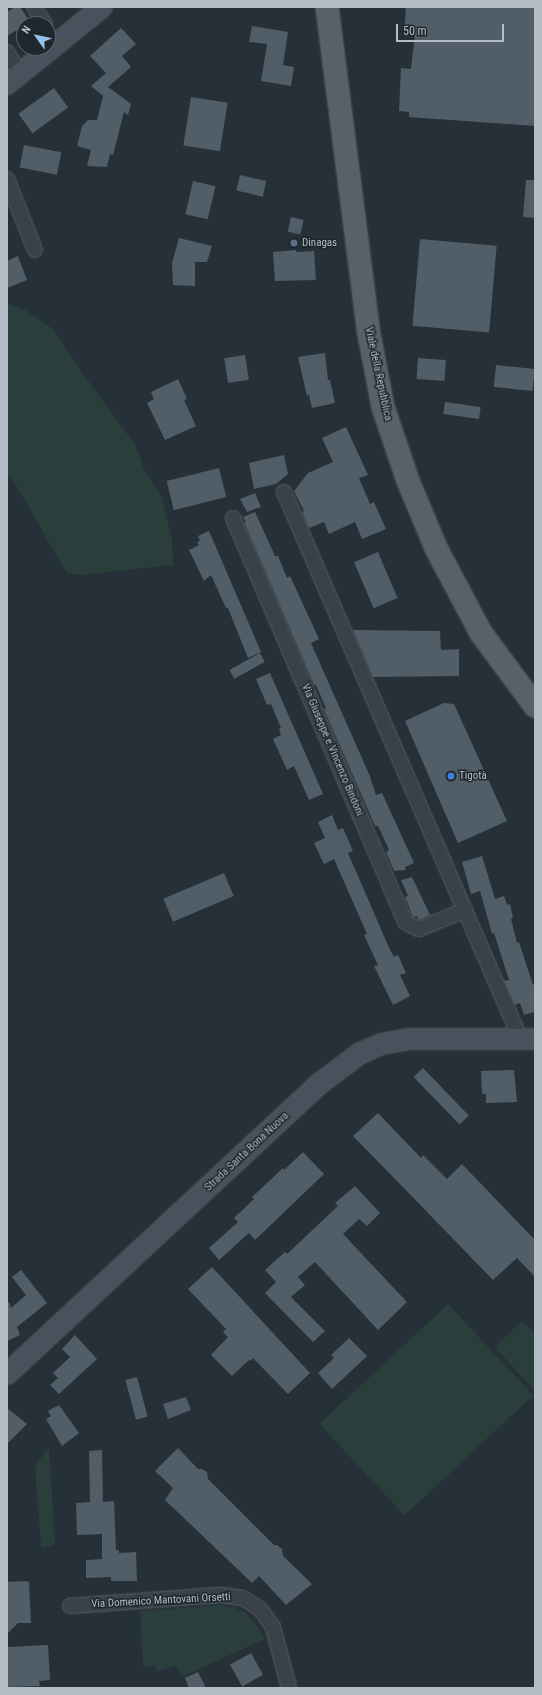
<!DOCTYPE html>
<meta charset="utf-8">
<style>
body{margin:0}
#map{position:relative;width:542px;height:1695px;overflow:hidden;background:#263038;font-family:"Roboto Condensed",sans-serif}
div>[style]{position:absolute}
.green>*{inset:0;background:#2a3e3b;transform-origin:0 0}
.building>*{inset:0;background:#515d67;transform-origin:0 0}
.roads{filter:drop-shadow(0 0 1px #576067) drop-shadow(0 0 1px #576067)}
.street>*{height:14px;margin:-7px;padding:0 7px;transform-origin:7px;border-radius:7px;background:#394249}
.secondary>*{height:20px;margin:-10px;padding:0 10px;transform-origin:10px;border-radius:10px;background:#48525c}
.primary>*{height:22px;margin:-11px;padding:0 11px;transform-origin:11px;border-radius:11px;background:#576169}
.dots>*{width:11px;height:11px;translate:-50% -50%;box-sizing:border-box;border:2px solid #1e272e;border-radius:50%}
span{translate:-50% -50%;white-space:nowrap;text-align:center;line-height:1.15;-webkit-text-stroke:3px #1e272e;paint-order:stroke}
.poi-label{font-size:11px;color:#b4bdc5}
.left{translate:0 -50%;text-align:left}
.street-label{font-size:11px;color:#b4bdc5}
.frame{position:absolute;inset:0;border:8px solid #b4bdc5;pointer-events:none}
.north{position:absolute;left:16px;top:16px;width:40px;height:40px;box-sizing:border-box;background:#1e272e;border:1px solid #5a636a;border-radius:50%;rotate:303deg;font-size:11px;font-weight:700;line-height:16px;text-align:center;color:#b4bdc5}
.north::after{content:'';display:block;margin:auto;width:14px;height:18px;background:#94c2ea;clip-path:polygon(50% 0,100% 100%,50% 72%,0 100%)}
.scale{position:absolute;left:396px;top:24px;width:108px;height:18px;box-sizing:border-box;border:2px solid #b4bdc5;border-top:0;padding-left:5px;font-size:12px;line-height:14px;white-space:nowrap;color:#b4bdc5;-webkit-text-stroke:3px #1e272e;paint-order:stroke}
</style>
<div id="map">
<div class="green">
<i style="clip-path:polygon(7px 304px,25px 310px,53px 329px,81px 371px,136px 446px,144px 469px,162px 497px,172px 540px,173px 565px,80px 575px,68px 573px,60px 562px,13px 480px,7px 473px)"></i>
<i style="left:448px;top:1304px;width:125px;height:176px;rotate:47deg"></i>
<i style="clip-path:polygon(522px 1321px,535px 1334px,535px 1390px,494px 1347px)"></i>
<i style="clip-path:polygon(49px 1446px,55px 1545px,41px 1548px,35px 1467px)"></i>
<i style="clip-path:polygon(221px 1605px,236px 1608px,246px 1613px,258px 1627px,265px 1639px,182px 1677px,176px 1665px,157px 1672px,156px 1666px,143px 1667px,140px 1611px)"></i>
</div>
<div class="building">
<i style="clip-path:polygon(15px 7px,20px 7px,30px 22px,24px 24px,24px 26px,7px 36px,7px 12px)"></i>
<i style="clip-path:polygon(406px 7px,535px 7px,535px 126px,409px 117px,409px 112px,399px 111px,401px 68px,411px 69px,415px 34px,404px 34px)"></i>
<i style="clip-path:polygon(252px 26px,288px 32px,283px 65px,294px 67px,291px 86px,261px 81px,267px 44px,249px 42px)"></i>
<i style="clip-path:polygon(121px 28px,136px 44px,122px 56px,131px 67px,108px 87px,131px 104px,128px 115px,124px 112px,113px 155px,110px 154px,107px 167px,87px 166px,91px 150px,77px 146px,82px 126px,88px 120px,97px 120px,103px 96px,91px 86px,106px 73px,90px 56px)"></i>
<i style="left:54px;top:88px;width:24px;height:44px;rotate:54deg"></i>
<i style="left:191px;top:97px;width:37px;height:49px;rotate:9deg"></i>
<i style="left:24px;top:145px;width:38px;height:23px;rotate:11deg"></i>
<i style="left:240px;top:175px;width:27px;height:16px;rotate:13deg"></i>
<i style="clip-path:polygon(526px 180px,535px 180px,535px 218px,523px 217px)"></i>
<i style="left:193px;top:181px;width:23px;height:34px;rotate:13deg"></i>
<i style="left:291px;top:217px;width:13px;height:15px;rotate:13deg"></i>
<i style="clip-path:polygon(179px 238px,212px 246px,207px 262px,195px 262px,195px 286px,173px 285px,172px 263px)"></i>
<i style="left:420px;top:239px;width:77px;height:87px;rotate:5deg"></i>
<i style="clip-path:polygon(296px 250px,296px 252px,314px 251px,316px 280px,275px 281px,273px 252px)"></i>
<i style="clip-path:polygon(18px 256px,27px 280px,7px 288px,7px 261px)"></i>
<i style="clip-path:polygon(325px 353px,328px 380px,330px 380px,335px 403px,312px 408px,309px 395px,307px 396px,298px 357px)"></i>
<i style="left:245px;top:355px;width:25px;height:21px;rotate:81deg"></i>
<i style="left:418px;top:358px;width:28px;height:21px;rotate:4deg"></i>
<i style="left:496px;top:365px;width:39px;height:22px;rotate:6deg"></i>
<i style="clip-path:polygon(178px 379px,187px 399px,184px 400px,196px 426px,165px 440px,147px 403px,154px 399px,151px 392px)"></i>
<i style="left:445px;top:402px;width:36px;height:12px;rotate:8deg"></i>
<i style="clip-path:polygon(346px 427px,368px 475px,359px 478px,370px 504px,374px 502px,386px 529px,362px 539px,355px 522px,329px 534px,324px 522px,309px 528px,302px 512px,304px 511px,294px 491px,308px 473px,333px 462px,322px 438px)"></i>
<i style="clip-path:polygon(284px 455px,288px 474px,276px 484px,254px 489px,249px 463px)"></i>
<i style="left:219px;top:468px;width:30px;height:54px;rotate:76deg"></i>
<i style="clip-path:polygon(255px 493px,261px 507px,247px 512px,240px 499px)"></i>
<i style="clip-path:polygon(255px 512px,275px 556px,278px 556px,287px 578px,290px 576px,319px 639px,311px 643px,369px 774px,376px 795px,382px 793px,414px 863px,405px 867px,406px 870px,394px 871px,386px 852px,389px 850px,378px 826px,375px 826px,324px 709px,326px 708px,316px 685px,314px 685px,244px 522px,246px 522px,243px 517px)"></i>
<i style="clip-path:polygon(209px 531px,261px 652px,248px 658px,228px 608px,226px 608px,211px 575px,204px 581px,189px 550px,199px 545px,197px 542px,200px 541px,198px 536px)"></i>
<i style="left:378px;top:552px;width:50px;height:26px;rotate:67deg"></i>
<i style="clip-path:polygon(353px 630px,440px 631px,441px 650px,459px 649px,459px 676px,373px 677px)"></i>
<i style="left:260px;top:653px;width:10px;height:35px;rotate:61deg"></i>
<i style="clip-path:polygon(270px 673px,323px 794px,309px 800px,294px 766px,287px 770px,273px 739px,281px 735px,279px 729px,281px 728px,271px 704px,267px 705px,256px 679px)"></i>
<i style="clip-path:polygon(444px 703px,454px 704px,507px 821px,458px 843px,405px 721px)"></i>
<i style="clip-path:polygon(332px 815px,338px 830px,343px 828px,353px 851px,348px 853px,390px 950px,394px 957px,398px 955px,406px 973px,400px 975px,410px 996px,393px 1005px,374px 966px,378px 965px,364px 935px,367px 934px,334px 859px,324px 864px,314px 843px,325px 838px,318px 822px)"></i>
<i style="clip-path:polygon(482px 856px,495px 899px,504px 896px,507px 905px,510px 904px,513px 918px,511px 919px,517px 943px,519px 942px,533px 985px,535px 984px,535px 1012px,524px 1015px,520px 1003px,515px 1005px,504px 981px,509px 980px,494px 933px,492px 934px,480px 891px,471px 894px,462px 862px)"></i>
<i style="left:224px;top:873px;width:25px;height:66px;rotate:67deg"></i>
<i style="clip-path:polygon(412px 877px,430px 915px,419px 920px,417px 916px,413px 917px,405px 897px,408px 896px,401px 880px)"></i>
<i style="left:423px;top:1068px;width:66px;height:13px;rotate:46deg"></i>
<i style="clip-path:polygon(514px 1070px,517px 1102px,486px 1103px,486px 1094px,482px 1094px,481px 1071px)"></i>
<i style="clip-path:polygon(378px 1113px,421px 1158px,423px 1155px,447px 1179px,462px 1164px,535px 1240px,535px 1277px,517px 1258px,493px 1280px,396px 1180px,353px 1136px)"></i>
<i style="clip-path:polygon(303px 1152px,324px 1174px,255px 1240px,249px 1233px,219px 1260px,209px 1248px,238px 1222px,234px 1218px,254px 1199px,252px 1197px,283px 1168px,284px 1170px)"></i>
<i style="clip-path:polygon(355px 1186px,380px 1213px,367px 1226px,359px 1219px,343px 1234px,407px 1302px,378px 1330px,315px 1262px,298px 1277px,305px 1285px,291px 1297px,325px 1331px,313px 1342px,265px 1293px,276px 1282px,265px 1270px,285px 1252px,287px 1254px,338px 1206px,335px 1203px)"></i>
<i style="clip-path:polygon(212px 1267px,310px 1373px,288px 1394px,253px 1358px,250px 1361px,249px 1360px,232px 1376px,211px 1355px,228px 1337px,223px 1332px,226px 1329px,188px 1289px)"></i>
<i style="clip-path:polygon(21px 1270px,47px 1303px,17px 1327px,20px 1335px,7px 1341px,7px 1303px,9px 1302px,11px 1308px,26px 1295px,12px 1277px)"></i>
<i style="clip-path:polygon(75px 1335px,97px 1359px,59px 1394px,50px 1385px,58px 1378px,53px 1373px,70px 1357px,62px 1349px)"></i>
<i style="clip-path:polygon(349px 1338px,367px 1356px,332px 1389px,318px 1373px,334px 1358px,331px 1355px)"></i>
<i style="left:137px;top:1377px;width:41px;height:12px;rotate:75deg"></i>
<i style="clip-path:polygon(186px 1397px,191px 1410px,168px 1419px,163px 1404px)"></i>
<i style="clip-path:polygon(59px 1405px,79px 1433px,62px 1446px,46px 1419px,51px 1416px,48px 1411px)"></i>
<i style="clip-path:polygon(7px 1408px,27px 1424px,7px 1444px)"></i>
<i style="clip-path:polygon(178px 1448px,198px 1469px,202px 1469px,207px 1472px,208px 1479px,274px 1545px,277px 1545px,282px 1549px,283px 1556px,312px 1584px,286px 1605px,259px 1576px,252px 1583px,165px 1500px,173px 1488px,155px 1471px)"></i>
<i style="clip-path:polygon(102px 1450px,103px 1502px,114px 1501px,116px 1550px,119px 1550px,119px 1553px,136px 1552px,137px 1581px,111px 1581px,111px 1577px,86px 1578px,86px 1560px,102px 1559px,102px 1534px,77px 1535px,76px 1503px,90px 1502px,89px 1451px)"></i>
<i style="clip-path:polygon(25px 1581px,29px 1582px,31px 1623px,18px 1623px,7px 1634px,7px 1582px)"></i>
<i style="clip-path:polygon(48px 1645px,50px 1680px,39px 1681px,40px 1686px,7px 1687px,7px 1647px)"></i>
<i style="left:251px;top:1653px;width:25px;height:24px;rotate:61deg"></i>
<i style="clip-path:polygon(198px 1672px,206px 1688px,189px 1688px,185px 1678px)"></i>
</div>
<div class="roads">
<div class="street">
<i style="left:34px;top:7px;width:20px;rotate:57deg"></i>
<i style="left:7px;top:52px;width:27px;rotate:59deg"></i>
<i style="left:7px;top:179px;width:76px;rotate:68.5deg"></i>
<i style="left:284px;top:492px;width:595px;rotate:66.62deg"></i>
<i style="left:233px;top:518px;width:439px;rotate:66.9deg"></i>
<i style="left:405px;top:922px;width:16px;rotate:27deg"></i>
<i style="left:419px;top:929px;width:50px;rotate:-22.4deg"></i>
<i style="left:70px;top:1606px;width:151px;rotate:-4.2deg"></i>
<i style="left:221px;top:1595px;width:22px;rotate:8deg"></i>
<i style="left:243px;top:1598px;width:20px;rotate:33deg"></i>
<i style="left:260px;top:1609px;width:22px;rotate:54deg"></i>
<i style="left:273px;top:1627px;width:63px;rotate:75.3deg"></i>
</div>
<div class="secondary">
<i style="left:7px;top:84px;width:122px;rotate:-39deg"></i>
<i style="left:7px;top:1374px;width:425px;rotate:-42.9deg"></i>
<i style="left:318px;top:1085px;width:51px;rotate:-37.1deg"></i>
<i style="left:359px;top:1054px;width:24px;rotate:-24deg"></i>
<i style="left:381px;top:1044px;width:28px;rotate:-10deg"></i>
<i style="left:409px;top:1039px;width:126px"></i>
</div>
<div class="primary">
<i style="left:327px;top:7px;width:325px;rotate:82.7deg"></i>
<i style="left:368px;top:329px;width:79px;rotate:79.1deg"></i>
<i style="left:383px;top:407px;width:78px;rotate:71.3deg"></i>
<i style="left:408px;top:481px;width:73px;rotate:67.3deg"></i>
<i style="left:436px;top:548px;width:96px;rotate:62.1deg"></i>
<i style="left:481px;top:633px;width:91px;rotate:53.5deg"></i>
</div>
</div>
<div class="dots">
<i style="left:294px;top:243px;background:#5c6f8a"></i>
<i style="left:451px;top:776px;background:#3f7fe0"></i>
</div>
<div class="poi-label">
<span class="left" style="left:302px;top:243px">Dinagas</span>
<span class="left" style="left:459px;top:776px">Tigotà</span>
</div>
<div class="street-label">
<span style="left:378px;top:374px;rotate:78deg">Viale della Repubblica</span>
<span style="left:332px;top:750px;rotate:67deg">Via Giuseppe e Vincenzo Bindoni</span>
<span style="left:247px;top:1152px;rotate:-43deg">Strada Santa Bona Nuova</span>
<span style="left:161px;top:1601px;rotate:-3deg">Via Domenico Mantovani Orsetti</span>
</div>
<div class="frame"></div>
<div class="north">N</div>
<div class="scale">50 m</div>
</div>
